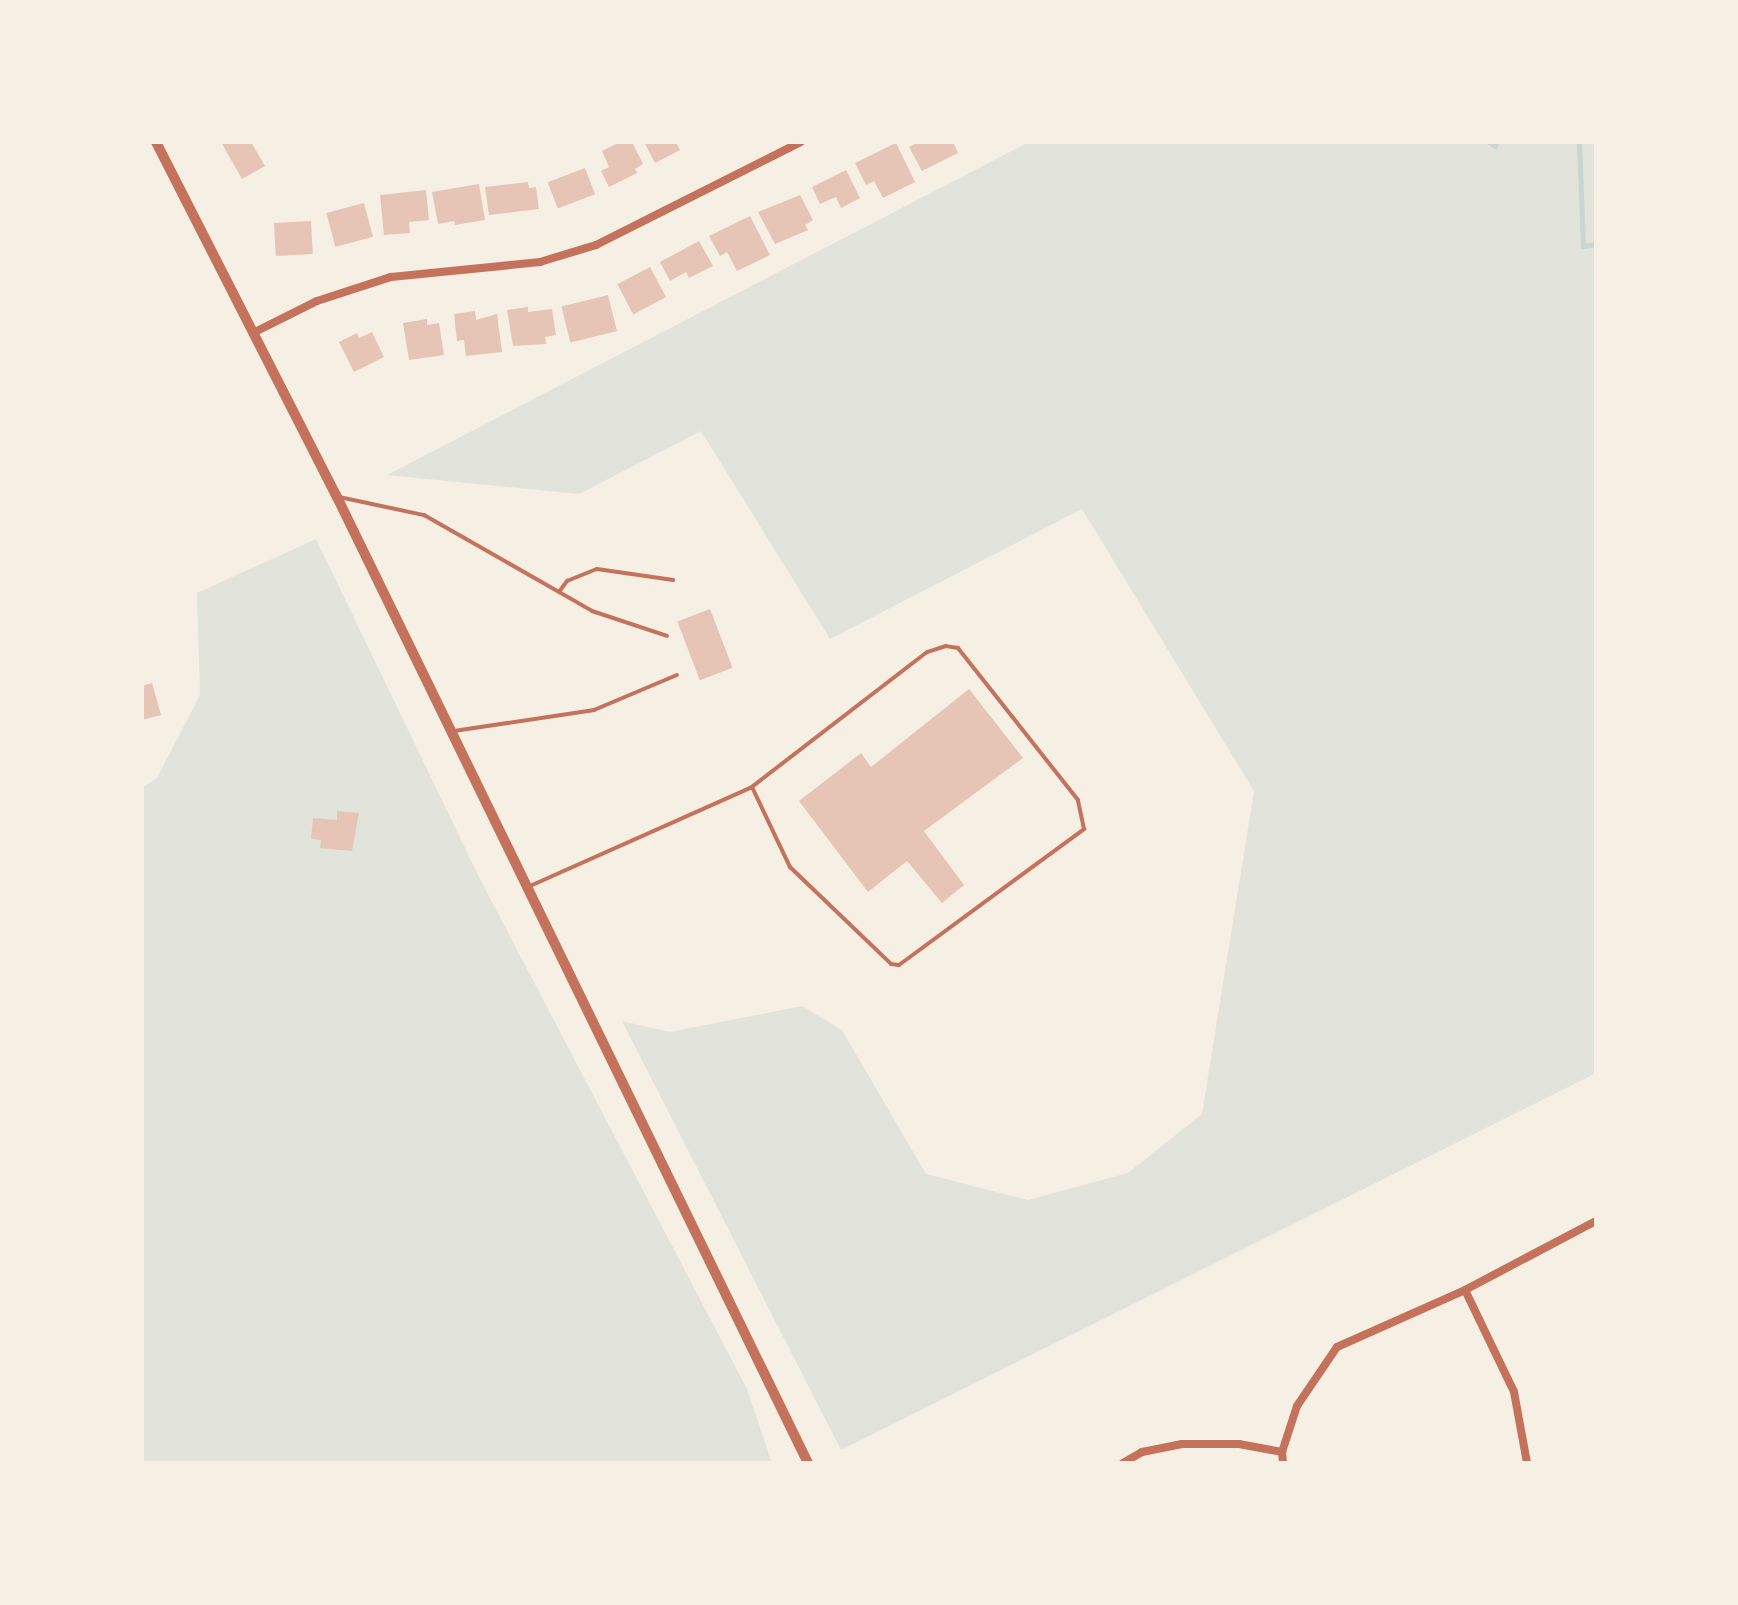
<!DOCTYPE html>
<style>
body{margin:0}
#map{position:relative;width:1738px;height:1605px;overflow:hidden;background:#f6efe4;font-family:Commissioner,sans-serif}
div>[style]{position:absolute}
.green>*{inset:0;background:#e2e4dc}
.stream>*{height:5px;margin:-2.5px;padding:0 2.5px;transform-origin:2.5px;border-radius:2.5px;background:#c9d6d2}
.building>*{inset:0;background:#e6c5b7;transform-origin:0 0}
.service>*{height:4px;margin:-2px;padding:0 2px;transform-origin:2px;border-radius:2px;background:#c5725c}
.minor>*{height:8px;margin:-4px;padding:0 4px;transform-origin:4px;border-radius:4px;background:#c5725c}
.tertiary>*{height:10px;margin:-5px;padding:0 5px;transform-origin:5px;border-radius:5px;background:#c5725c}
span{translate:-50% -50%;white-space:nowrap;text-align:center;line-height:1.15;-webkit-text-stroke:8px #f6efe4;paint-order:stroke}
.frame{position:absolute;inset:0;border:144px solid #f6efe4;pointer-events:none}
</style>
<div id="map">
<div class="green">
<i style="clip-path:polygon(1029px 142px,1596px 142px,1596px 1073px,841px 1450px,622px 1021px,670px 1032px,802px 1006px,842px 1030px,926px 1174px,1028px 1200px,1128px 1173px,1202px 1114px,1254px 791px,1082px 509px,830px 639px,701px 431px,579px 494px,387px 475px)"></i>
<i style="clip-path:polygon(316px 539px,479px 877px,747px 1389px,772px 1463px,142px 1463px,142px 788px,157px 778px,200px 695px,197px 593px)"></i>
</div>
<div class="stream">
<i style="left:1489px;top:142px;width:7px;rotate:34deg"></i>
<i style="left:1495px;top:146px;width:4px;rotate:-63deg"></i>
<i style="left:1579px;top:142px;width:104px;rotate:87.8deg"></i>
<i style="left:1583px;top:246px;width:13px;rotate:-9deg"></i>
</div>
<div class="building">
<i style="clip-path:polygon(221px 142px,251px 142px,265px 166px,242px 179px)"></i>
<i style="clip-path:polygon(620px 142px,632px 142px,643px 164px,635px 169px,637px 173px,609px 187px,601px 171px,609px 167px,602px 151px)"></i>
<i style="clip-path:polygon(644px 142px,676px 142px,680px 150px,655px 163px)"></i>
<i style="clip-path:polygon(918px 142px,953px 142px,958px 153px,922px 171px,909px 147px)"></i>
<i style="clip-path:polygon(896px 143px,915px 182px,883px 198px,874px 181px,866px 185px,855px 163px)"></i>
<i style="left:585px;top:168px;width:28px;height:40px;rotate:69deg"></i>
<i style="clip-path:polygon(846px 170px,860px 198px,841px 208px,836px 197px,820px 204px,812px 187px)"></i>
<i style="clip-path:polygon(528px 182px,529px 188px,536px 187px,539px 209px,489px 215px,485px 187px)"></i>
<i style="clip-path:polygon(479px 184px,485px 220px,455px 225px,454px 221px,438px 224px,432px 192px)"></i>
<i style="clip-path:polygon(426px 190px,429px 220px,409px 222px,410px 233px,384px 235px,380px 195px)"></i>
<i style="clip-path:polygon(800px 195px,813px 220px,805px 225px,808px 230px,775px 244px,758px 212px)"></i>
<i style="left:364px;top:203px;width:35px;height:39px;rotate:75deg"></i>
<i style="clip-path:polygon(750px 216px,770px 255px,737px 271px,727px 252px,720px 256px,709px 236px)"></i>
<i style="left:311px;top:221px;width:33px;height:37px;rotate:87deg"></i>
<i style="clip-path:polygon(699px 241px,713px 266px,689px 278px,686px 272px,670px 281px,660px 262px)"></i>
<i style="left:650px;top:267px;width:34px;height:37px;rotate:62deg"></i>
<i style="left:608px;top:295px;width:37px;height:48px;rotate:76deg"></i>
<i style="clip-path:polygon(528px 307px,528px 312px,552px 309px,556px 335px,545px 337px,546px 344px,513px 346px,507px 310px)"></i>
<i style="clip-path:polygon(475px 311px,476px 320px,497px 314px,502px 352px,466px 356px,464px 340px,457px 341px,454px 314px)"></i>
<i style="clip-path:polygon(427px 319px,427px 325px,439px 323px,444px 355px,409px 360px,403px 323px)"></i>
<i style="clip-path:polygon(372px 332px,384px 357px,354px 372px,339px 342px,357px 333px,359px 338px)"></i>
<i style="left:710px;top:609px;width:63px;height:35px;rotate:69deg"></i>
<i style="clip-path:polygon(152px 683px,161px 715px,142px 720px,142px 686px)"></i>
<i style="clip-path:polygon(969px 689px,1023px 758px,924px 831px,964px 885px,942px 903px,907px 861px,868px 892px,799px 801px,861px 753px,871px 767px)"></i>
<i style="clip-path:polygon(337px 811px,359px 813px,352px 851px,320px 848px,321px 840px,311px 839px,313px 818px,337px 820px)"></i>
</div>
<div class="service">
<i style="left:339px;top:497px;width:87px;rotate:12deg"></i>
<i style="left:424px;top:515px;width:193px;rotate:29.7deg"></i>
<i style="left:592px;top:611px;width:79px;rotate:18.4deg"></i>
<i style="left:559px;top:592px;width:14px;rotate:-54deg"></i>
<i style="left:567px;top:581px;width:32px;rotate:-22deg"></i>
<i style="left:597px;top:569px;width:77px;rotate:8.2deg"></i>
<i style="left:454px;top:731px;width:142px;rotate:-8.5deg"></i>
<i style="left:594px;top:710px;width:90px;rotate:-22.9deg"></i>
<i style="left:530px;top:886px;width:243px;rotate:-24deg"></i>
<i style="left:752px;top:787px;width:89px;rotate:64.6deg"></i>
<i style="left:790px;top:867px;width:140px;rotate:43.8deg"></i>
<i style="left:891px;top:964px;width:8px;rotate:7deg"></i>
<i style="left:899px;top:965px;width:230px;rotate:-36.3deg"></i>
<i style="left:1084px;top:829px;width:30px;rotate:-102deg"></i>
<i style="left:1078px;top:800px;width:194px;rotate:-128.3deg"></i>
<i style="left:958px;top:648px;width:12px;rotate:-171deg"></i>
<i style="left:946px;top:646px;width:20px;rotate:162deg"></i>
<i style="left:927px;top:652px;width:221px;rotate:142.4deg"></i>
</div>
<div class="minor">
<i style="left:255px;top:332px;width:69px;rotate:-26.6deg"></i>
<i style="left:317px;top:301px;width:78px;rotate:-18deg"></i>
<i style="left:391px;top:277px;width:150px;rotate:-5.7deg"></i>
<i style="left:540px;top:262px;width:59px;rotate:-16.9deg"></i>
<i style="left:596px;top:245px;width:229px;rotate:-26.7deg"></i>
<i style="left:1465px;top:1290px;width:113px;rotate:64.3deg"></i>
<i style="left:1514px;top:1392px;width:72px;rotate:79.6deg"></i>
<i style="left:1123px;top:1463px;width:22px;rotate:-30deg"></i>
<i style="left:1142px;top:1452px;width:41px;rotate:-11.3deg"></i>
<i style="left:1182px;top:1444px;width:57px"></i>
<i style="left:1239px;top:1444px;width:44px;rotate:10.5deg"></i>
<i style="left:1283px;top:1463px;width:11px;rotate:-95deg"></i>
<i style="left:1282px;top:1452px;width:48px;rotate:-71.9deg"></i>
<i style="left:1297px;top:1406px;width:71px;rotate:-55.9deg"></i>
<i style="left:1337px;top:1347px;width:140px;rotate:-24deg"></i>
<i style="left:1465px;top:1290px;width:148px;rotate:-27.8deg"></i>
</div>
<div class="tertiary">
<i style="left:156px;top:142px;width:398px;rotate:63deg"></i>
<i style="left:337px;top:497px;width:1075px;rotate:64.01deg"></i>
</div>
<div class="frame"></div>
</div>
